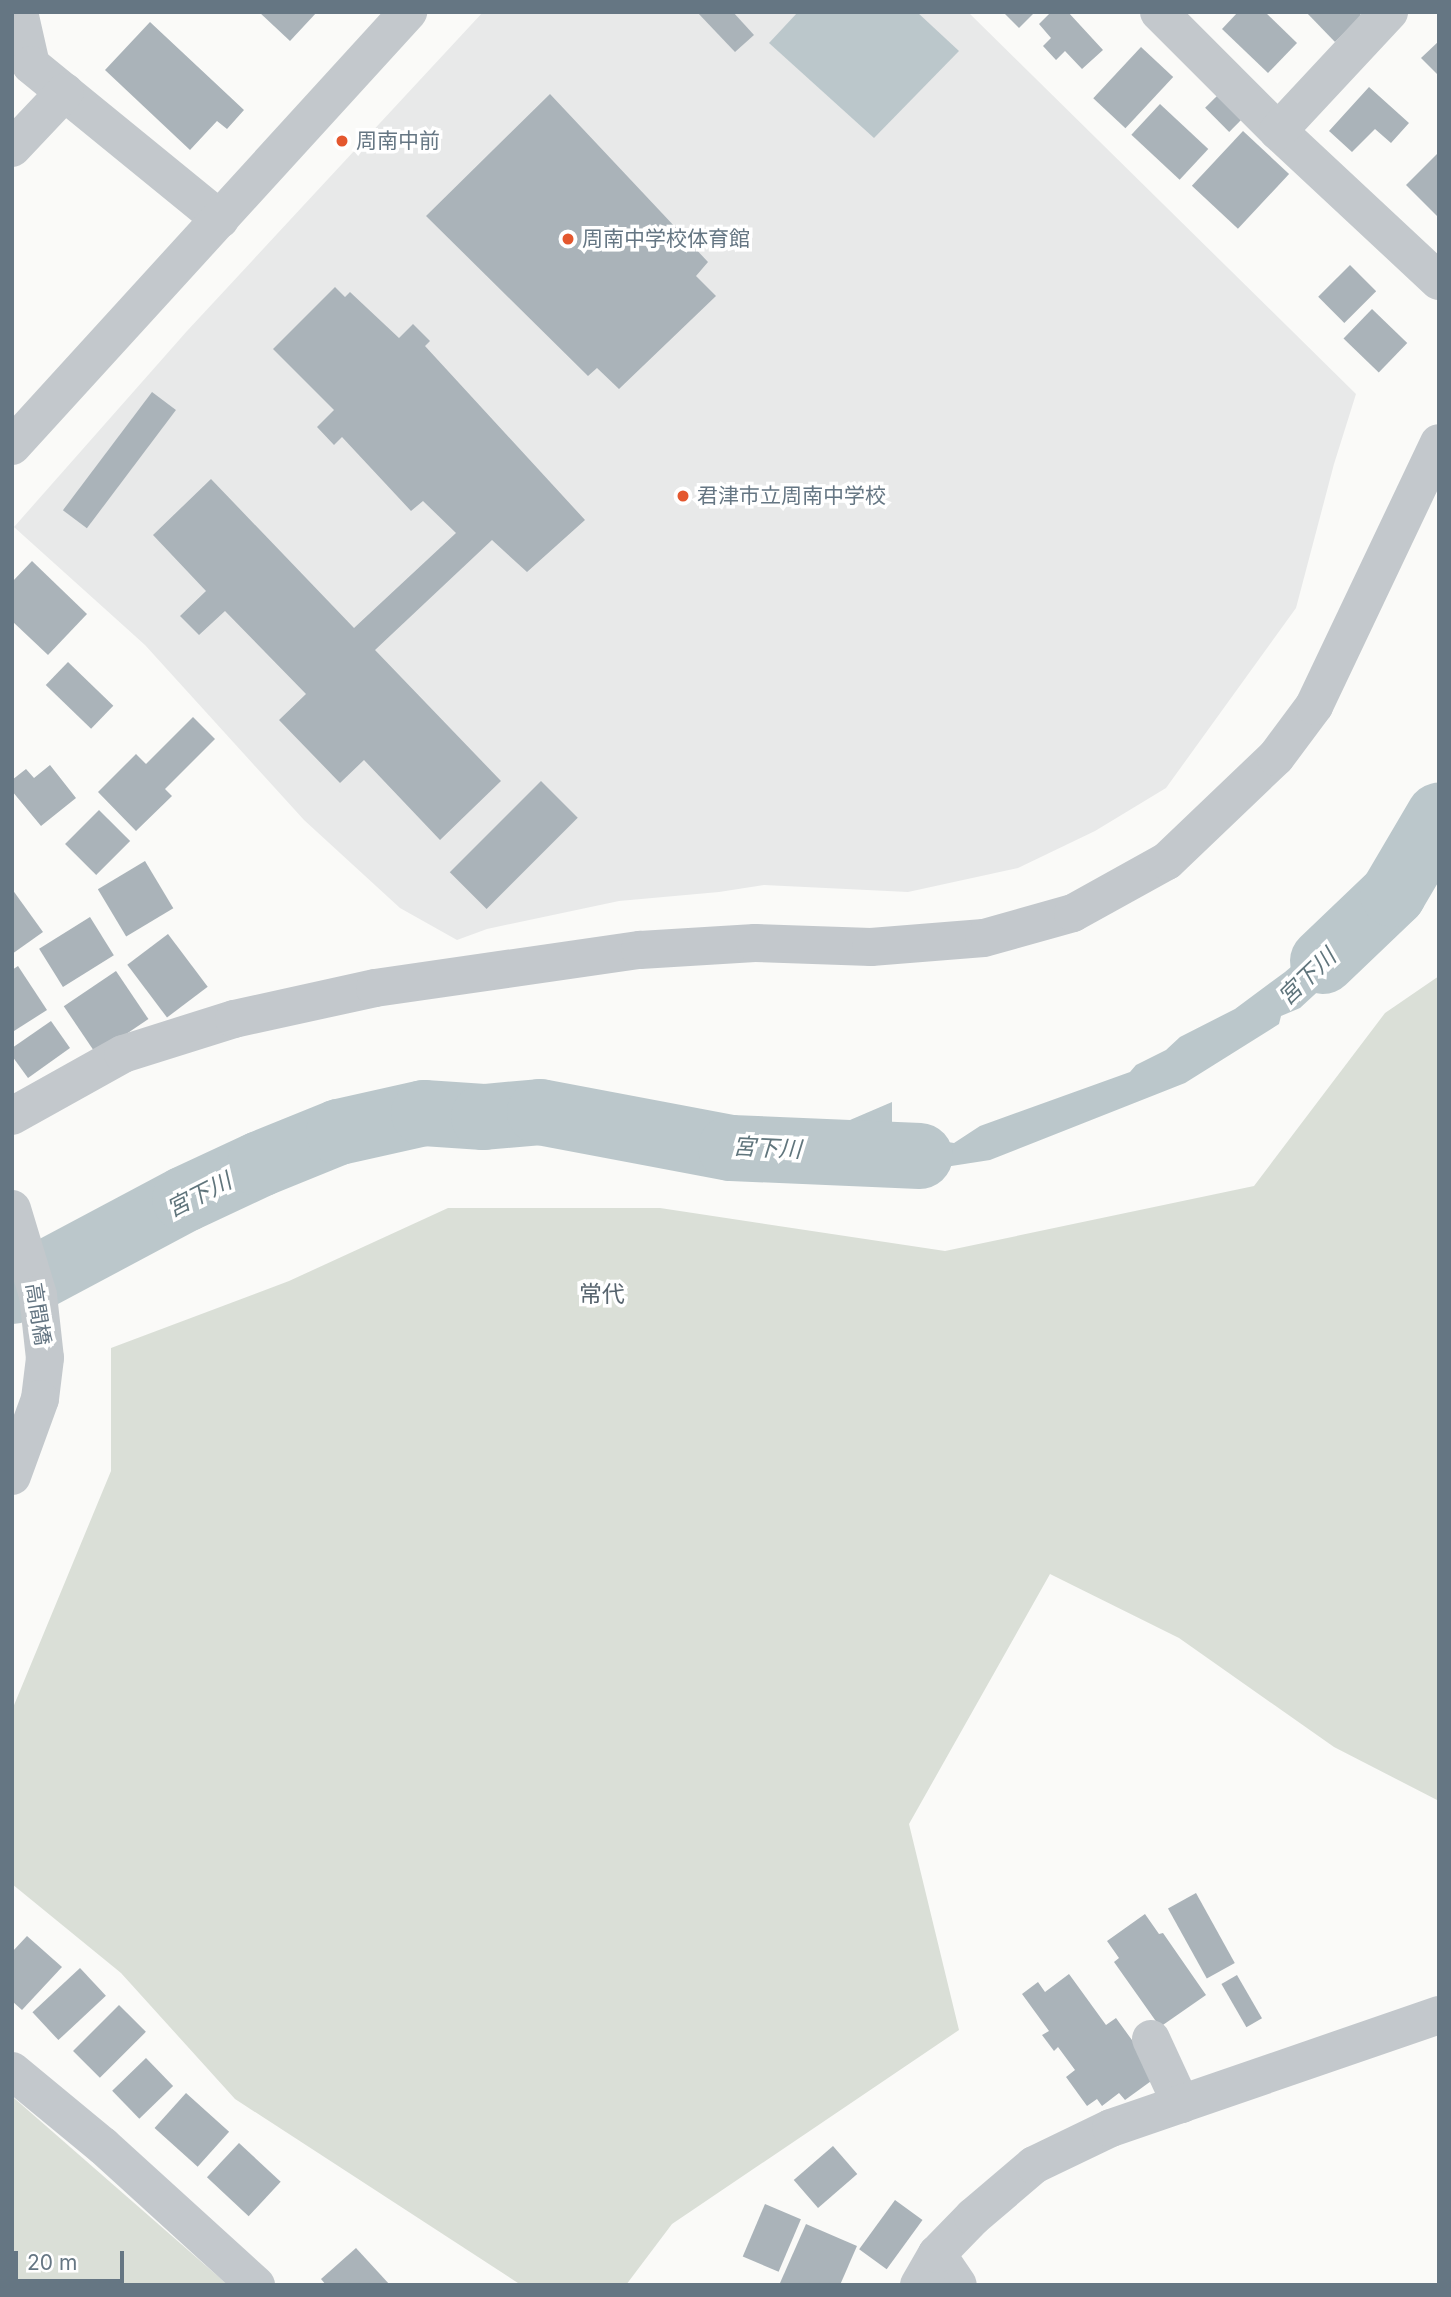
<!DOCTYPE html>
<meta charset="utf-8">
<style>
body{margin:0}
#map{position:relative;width:1451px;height:2297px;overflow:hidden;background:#fafaf8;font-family:Inter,"Noto Sans JP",sans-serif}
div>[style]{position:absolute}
.built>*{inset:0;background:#e8e9e9}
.green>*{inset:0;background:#dadfd7}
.water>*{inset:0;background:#bbc7cb}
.river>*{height:66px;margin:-33px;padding:0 33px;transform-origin:33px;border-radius:33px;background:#bbc7cb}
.building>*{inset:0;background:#aab3b9;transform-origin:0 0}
.minor>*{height:38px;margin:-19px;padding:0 19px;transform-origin:19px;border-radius:19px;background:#c3c8cc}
.dots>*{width:19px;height:19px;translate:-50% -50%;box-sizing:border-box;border:4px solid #fff;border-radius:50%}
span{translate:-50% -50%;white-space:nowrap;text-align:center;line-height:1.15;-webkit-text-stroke:7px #fff;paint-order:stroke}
.poi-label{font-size:21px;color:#657683}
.left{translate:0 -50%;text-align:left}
.street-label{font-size:21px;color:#657683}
.water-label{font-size:23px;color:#60757c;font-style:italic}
.neighbourhood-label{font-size:23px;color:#57646e}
.frame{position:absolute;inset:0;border:14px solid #657683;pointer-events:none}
.scale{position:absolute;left:14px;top:2251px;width:110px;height:32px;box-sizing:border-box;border:4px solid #657683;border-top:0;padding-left:9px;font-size:21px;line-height:24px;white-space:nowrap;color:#657683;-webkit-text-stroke:5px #fff;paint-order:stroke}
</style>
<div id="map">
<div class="built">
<i style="clip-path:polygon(483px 12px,968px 12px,1356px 394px,1334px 464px,1296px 608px,1166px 788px,1095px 831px,1018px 868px,908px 892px,764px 885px,719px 892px,619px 901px,487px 929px,457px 940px,400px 908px,304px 820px,145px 645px,14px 527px,187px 331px)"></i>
</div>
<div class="green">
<i style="clip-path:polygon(1439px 976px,1439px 1801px,1334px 1747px,1179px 1638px,1050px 1574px,909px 1824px,959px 2030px,672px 2224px,626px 2285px,521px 2285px,235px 2099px,121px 1973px,12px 1884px,12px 1710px,111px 1471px,111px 1348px,289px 1281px,448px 1208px,660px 1208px,945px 1251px,1254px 1186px,1385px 1013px)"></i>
<i style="clip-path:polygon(14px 2098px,228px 2285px,12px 2285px)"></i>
</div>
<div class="water">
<i style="clip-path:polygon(798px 12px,917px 12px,959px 51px,874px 138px,769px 43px)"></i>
<i style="clip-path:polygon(1382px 890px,1405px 911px,1300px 1008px,1281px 1016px,1279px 1024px,1185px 1083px,990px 1160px,945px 1167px,921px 1165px,891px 1167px,887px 1176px,863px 1173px,853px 1179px,827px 1167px,829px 1129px,892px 1102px,892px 1133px,954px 1143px,980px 1126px,1130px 1072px,1136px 1065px,1166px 1050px,1180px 1037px,1235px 1009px,1285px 972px)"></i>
</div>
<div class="river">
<i style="left:1323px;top:961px;width:97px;rotate:-43.7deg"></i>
<i style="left:1393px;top:894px;width:91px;rotate:-59.5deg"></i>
<i style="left:12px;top:1291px;width:196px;rotate:-28deg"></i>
<i style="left:185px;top:1199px;width:83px;rotate:-25deg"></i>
<i style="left:260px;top:1164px;width:85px;rotate:-22.1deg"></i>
<i style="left:339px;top:1132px;width:87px;rotate:-12.6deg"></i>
<i style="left:424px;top:1113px;width:60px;rotate:3.8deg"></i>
<i style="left:484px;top:1117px;width:56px;rotate:-5.1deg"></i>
<i style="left:540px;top:1112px;width:194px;rotate:10.7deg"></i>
<i style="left:731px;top:1148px;width:189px;rotate:2.4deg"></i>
</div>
<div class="building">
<i style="clip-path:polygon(259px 12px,317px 12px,290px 41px)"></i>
<i style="clip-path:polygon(697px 12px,733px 12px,754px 35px,735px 52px)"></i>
<i style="clip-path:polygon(1003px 12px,1035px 12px,1019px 28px)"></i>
<i style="clip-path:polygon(1051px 12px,1068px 12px,1103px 50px,1082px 69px,1065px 51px,1056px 60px,1043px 46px,1051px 38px,1039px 24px)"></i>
<i style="clip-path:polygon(1238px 12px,1265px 12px,1297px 43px,1268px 73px,1222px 29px)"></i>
<i style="clip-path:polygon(1306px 12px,1358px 12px,1362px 16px,1335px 42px)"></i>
<i style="clip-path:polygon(150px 22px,244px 110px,227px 129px,217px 121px,190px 150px,105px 70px)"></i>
<i style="clip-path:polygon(1439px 41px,1439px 76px,1421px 58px)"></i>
<i style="left:1141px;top:47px;width:44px;height:70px;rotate:43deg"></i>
<i style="clip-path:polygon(1369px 87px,1409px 123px,1391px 143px,1375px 129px,1352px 152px,1329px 131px)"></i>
<i style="left:1220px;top:93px;width:34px;height:21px;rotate:45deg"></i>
<i style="clip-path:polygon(550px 94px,708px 262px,696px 276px,716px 296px,619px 389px,597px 368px,588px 376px,426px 216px)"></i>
<i style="left:1160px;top:104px;width:66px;height:42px;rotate:43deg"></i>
<i style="left:1243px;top:131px;width:63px;height:75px;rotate:43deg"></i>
<i style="clip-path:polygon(1439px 152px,1439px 218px,1406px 185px)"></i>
<i style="left:1350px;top:265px;width:37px;height:45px;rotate:45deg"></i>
<i style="clip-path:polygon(335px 287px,345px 297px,350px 292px,399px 338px,413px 324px,430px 341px,425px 346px,585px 520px,527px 572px,492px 540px,375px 650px,501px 781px,440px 840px,364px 760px,340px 783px,279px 720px,306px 694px,225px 611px,199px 635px,180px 616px,206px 591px,153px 535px,211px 479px,354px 628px,456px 533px,423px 501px,411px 511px,342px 437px,334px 445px,317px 427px,334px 410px,273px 349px)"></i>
<i style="left:1372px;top:309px;width:49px;height:41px;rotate:44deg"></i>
<i style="left:152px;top:392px;width:30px;height:148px;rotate:37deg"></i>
<i style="clip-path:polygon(32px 561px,87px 614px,48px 655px,12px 621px,12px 582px)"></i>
<i style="left:68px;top:662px;width:63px;height:32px;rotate:44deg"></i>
<i style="clip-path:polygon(193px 717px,215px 739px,165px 789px,172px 796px,136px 831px,98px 792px,136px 754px,146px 764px)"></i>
<i style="clip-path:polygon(50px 765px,76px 798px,41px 826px,12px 791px,12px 780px,26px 769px,34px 778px)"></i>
<i style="left:541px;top:781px;width:52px;height:129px;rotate:45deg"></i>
<i style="left:99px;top:810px;width:44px;height:48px;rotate:45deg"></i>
<i style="left:145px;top:861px;width:55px;height:55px;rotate:59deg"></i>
<i style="clip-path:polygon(12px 889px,43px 932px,12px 954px)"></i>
<i style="left:90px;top:917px;width:45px;height:60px;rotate:58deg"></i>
<i style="left:168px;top:934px;width:66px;height:51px;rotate:53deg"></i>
<i style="clip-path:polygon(18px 966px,47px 1010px,14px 1031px,12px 970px)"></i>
<i style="left:116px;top:971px;width:58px;height:63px;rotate:56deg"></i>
<i style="clip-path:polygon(51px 1021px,70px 1048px,28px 1078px,12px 1056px,12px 1048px)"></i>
<i style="left:1196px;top:1893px;width:80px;height:32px;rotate:61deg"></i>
<i style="clip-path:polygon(1145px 1914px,1159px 1934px,1163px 1933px,1206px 1995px,1160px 2027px,1114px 1962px,1119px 1958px,1107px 1941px)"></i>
<i style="clip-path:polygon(27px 1936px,62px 1967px,22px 2010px,12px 2001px,12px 1952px)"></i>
<i style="left:80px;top:1968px;width:38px;height:65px;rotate:47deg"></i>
<i style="clip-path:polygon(1069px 1974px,1106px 2025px,1116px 2018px,1158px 2076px,1125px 2100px,1119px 2093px,1102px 2106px,1097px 2099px,1087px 2106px,1066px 2077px,1075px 2070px,1058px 2047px,1054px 2051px,1042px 2035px,1049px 2031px,1022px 1994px,1038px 1982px,1045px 1992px)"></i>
<i style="left:1237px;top:1975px;width:50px;height:18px;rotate:60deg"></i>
<i style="left:119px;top:2005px;width:38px;height:65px;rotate:45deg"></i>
<i style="left:146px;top:2058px;width:39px;height:47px;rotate:46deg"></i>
<i style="left:186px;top:2093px;width:58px;height:47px;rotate:42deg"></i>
<i style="left:239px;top:2143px;width:57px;height:47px;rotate:43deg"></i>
<i style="left:833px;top:2146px;width:37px;height:52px;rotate:49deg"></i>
<i style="left:895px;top:2200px;width:34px;height:61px;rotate:36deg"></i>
<i style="left:765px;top:2204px;width:39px;height:57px;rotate:23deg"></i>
<i style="clip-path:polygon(806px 2224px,857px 2246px,840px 2285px,780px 2283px)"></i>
<i style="clip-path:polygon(356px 2248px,390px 2285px,326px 2285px,321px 2279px)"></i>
</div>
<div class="minor">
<i style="left:19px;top:12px;width:54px;rotate:77.2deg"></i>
<i style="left:31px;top:65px;width:244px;rotate:39.2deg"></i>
<i style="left:1159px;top:12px;width:168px;rotate:45deg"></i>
<i style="left:1278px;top:131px;width:220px;rotate:43deg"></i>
<i style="left:1278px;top:131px;width:163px;rotate:-47deg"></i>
<i style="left:12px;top:148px;width:77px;rotate:-46.6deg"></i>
<i style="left:12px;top:446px;width:588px;rotate:-47.62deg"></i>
<i style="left:12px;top:1116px;width:127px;rotate:-29.2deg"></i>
<i style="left:123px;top:1054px;width:116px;rotate:-17.5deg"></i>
<i style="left:234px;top:1019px;width:144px;rotate:-12.4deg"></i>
<i style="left:375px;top:988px;width:268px;rotate:-8.2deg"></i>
<i style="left:640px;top:950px;width:115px;rotate:-3.5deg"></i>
<i style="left:755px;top:943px;width:116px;rotate:2deg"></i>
<i style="left:871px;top:947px;width:113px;rotate:-4.6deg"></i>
<i style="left:984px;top:938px;width:92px;rotate:-15.7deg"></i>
<i style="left:1073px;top:913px;width:107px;rotate:-29deg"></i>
<i style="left:1167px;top:861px;width:151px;rotate:-43.7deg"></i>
<i style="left:1276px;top:757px;width:64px;rotate:-53.3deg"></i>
<i style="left:1314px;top:706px;width:291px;rotate:-64.6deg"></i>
<i style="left:12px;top:1209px;width:90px;rotate:73.2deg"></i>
<i style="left:38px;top:1295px;width:63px;rotate:83.7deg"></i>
<i style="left:45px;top:1358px;width:41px;rotate:97deg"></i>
<i style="left:40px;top:1399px;width:82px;rotate:110deg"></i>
<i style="left:1151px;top:2039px;width:72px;rotate:65.2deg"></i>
<i style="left:12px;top:2071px;width:118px;rotate:39.5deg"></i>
<i style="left:103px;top:2146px;width:207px;rotate:42.3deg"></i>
<i style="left:937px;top:2254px;width:37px;rotate:56deg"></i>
<i style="left:919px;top:2285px;width:36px;rotate:-60deg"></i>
<i style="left:937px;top:2254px;width:52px;rotate:-45.8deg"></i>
<i style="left:973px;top:2217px;width:80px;rotate:-40.4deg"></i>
<i style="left:1034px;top:2165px;width:85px;rotate:-25.7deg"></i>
<i style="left:1111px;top:2128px;width:347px;rotate:-19deg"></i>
</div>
<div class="dots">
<i style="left:342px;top:141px;background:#e4572e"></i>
<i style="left:568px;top:239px;background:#e4572e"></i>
<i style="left:683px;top:496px;background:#e4572e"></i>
</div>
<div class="poi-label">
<span class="left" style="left:356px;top:141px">周南中前</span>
<span class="left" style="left:582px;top:239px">周南中学校体育館</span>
<span class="left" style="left:697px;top:496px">君津市立周南中学校</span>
</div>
<div class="street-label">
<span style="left:38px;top:1314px;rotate:81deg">高間橋</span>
</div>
<div class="water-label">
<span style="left:1307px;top:977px;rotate:-44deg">宮下川</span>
<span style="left:767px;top:1148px;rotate:3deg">宮下川</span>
<span style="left:199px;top:1195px;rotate:-27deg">宮下川</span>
</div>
<div class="neighbourhood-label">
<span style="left:602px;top:1294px">常代</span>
</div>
<div class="frame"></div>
<div class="scale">20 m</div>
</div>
